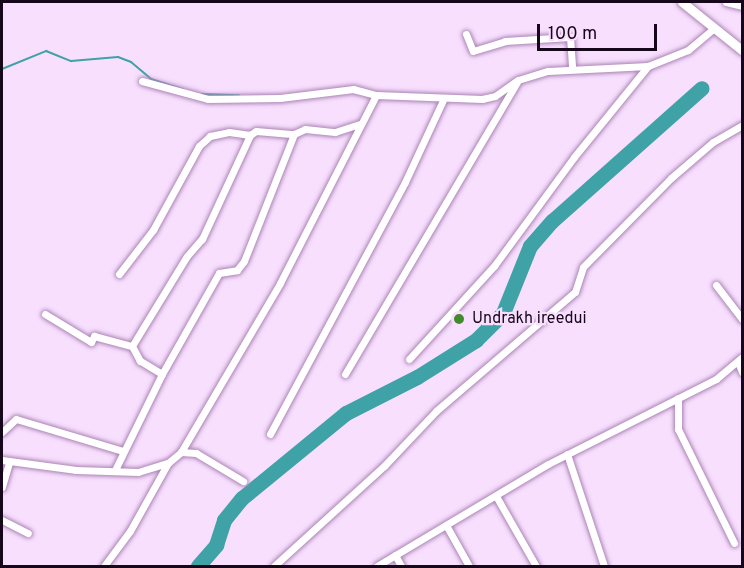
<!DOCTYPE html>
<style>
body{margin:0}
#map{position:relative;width:744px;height:568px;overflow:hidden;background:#f8dffe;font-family:Overpass,sans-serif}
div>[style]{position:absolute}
.stream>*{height:2px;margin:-1px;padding:0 1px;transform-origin:1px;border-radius:1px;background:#3ea2a6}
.river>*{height:15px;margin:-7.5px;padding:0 7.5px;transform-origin:7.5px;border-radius:7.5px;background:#3ea2a6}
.roads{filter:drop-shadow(0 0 2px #ab84b5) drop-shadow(0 0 2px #ab84b5)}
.minor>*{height:7px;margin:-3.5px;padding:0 3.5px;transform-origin:3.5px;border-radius:3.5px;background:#fff}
.secondary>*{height:9px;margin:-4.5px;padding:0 4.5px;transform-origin:4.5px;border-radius:4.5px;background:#fff}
.dots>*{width:16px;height:16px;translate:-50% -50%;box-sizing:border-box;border:3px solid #f8dffe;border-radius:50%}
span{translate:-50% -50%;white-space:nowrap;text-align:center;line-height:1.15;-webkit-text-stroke:4.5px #f8dffe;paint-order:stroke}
.poi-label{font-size:16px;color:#16081a}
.left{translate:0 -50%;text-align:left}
.frame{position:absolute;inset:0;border:3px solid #16081a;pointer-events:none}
.scale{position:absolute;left:537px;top:24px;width:120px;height:27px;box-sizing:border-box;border:3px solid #16081a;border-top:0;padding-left:8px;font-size:18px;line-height:21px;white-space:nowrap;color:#16081a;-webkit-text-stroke:4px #f8dffe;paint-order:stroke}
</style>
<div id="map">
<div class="stream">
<i style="left:2px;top:69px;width:48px;rotate:-22.2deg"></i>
<i style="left:46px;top:51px;width:27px;rotate:22deg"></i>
<i style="left:71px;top:61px;width:47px;rotate:-4.9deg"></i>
<i style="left:118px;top:57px;width:14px;rotate:21deg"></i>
<i style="left:131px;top:62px;width:26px;rotate:40deg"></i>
<i style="left:151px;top:79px;width:33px;rotate:18deg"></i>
<i style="left:202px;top:94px;width:37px;rotate:2deg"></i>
</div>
<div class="river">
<i style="left:198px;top:566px;width:28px;rotate:-49deg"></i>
<i style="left:216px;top:545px;width:26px;rotate:-72deg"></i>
<i style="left:224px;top:520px;width:28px;rotate:-51deg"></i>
<i style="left:242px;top:498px;width:134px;rotate:-39.3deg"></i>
<i style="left:346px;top:413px;width:80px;rotate:-26.9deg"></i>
<i style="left:417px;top:377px;width:70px;rotate:-32.1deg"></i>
<i style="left:476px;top:340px;width:38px;rotate:-45deg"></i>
<i style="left:503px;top:313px;width:72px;rotate:-68.1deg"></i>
<i style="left:530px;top:246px;width:33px;rotate:-49deg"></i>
<i style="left:552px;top:221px;width:200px;rotate:-41.6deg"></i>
</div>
<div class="roads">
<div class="minor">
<i style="left:726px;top:2px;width:16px;rotate:14deg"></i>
<i style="left:466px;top:34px;width:18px;rotate:68deg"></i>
<i style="left:473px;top:51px;width:34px;rotate:-17deg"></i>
<i style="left:505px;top:41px;width:65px;rotate:-3.5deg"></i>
<i style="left:570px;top:37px;width:32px;rotate:86deg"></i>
<i style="left:142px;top:81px;width:68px;rotate:15.3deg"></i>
<i style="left:208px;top:99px;width:72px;rotate:-0.8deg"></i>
<i style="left:280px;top:98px;width:74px;rotate:-7deg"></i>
<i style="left:353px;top:89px;width:24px;rotate:15deg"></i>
<i style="left:119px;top:274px;width:56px;rotate:-52.3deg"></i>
<i style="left:153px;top:230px;width:96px;rotate:-61.3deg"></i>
<i style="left:199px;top:146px;width:15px;rotate:-42deg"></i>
<i style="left:210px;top:136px;width:19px;rotate:-12deg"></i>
<i style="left:229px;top:132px;width:21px;rotate:8deg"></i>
<i style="left:250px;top:135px;width:7px;rotate:-34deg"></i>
<i style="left:256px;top:131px;width:38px;rotate:5deg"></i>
<i style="left:294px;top:134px;width:12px;rotate:-24deg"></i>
<i style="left:305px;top:129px;width:30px;rotate:6deg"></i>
<i style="left:335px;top:132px;width:25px;rotate:-18deg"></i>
<i style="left:716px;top:285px;width:43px;rotate:52.6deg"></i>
<i style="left:45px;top:314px;width:54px;rotate:31.3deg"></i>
<i style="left:91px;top:342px;width:7px;rotate:-63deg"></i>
<i style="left:94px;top:336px;width:39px;rotate:15deg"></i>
<i style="left:409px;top:359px;width:126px;rotate:-47.6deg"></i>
<i style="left:494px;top:266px;width:135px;rotate:-53.7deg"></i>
<i style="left:574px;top:157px;width:117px;rotate:-50.9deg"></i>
<i style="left:738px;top:362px;width:11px;rotate:68deg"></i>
<i style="left:162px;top:374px;width:26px;rotate:-149deg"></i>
<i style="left:140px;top:361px;width:17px;rotate:-118deg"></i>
<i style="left:132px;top:346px;width:105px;rotate:-58.6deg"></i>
<i style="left:187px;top:256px;width:23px;rotate:-49deg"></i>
<i style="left:202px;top:239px;width:115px;rotate:-65.2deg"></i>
<i style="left:345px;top:374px;width:339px;rotate:-59.5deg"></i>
<i style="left:678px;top:398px;width:31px;rotate:90deg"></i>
<i style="left:678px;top:429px;width:127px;rotate:63.8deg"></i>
<i style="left:2px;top:432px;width:19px;rotate:-43deg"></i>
<i style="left:16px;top:419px;width:112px;rotate:16.7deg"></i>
<i style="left:270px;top:434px;width:286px;rotate:-61.8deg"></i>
<i style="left:405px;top:182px;width:90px;rotate:-65.1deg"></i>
<i style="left:181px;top:452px;width:15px;rotate:4deg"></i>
<i style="left:196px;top:453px;width:55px;rotate:30.8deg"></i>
<i style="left:567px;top:454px;width:118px;rotate:71.7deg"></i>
<i style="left:2px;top:460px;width:75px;rotate:7.7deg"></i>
<i style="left:76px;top:470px;width:62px;rotate:1.8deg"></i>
<i style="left:138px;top:472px;width:31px;rotate:-17deg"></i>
<i style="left:168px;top:463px;width:17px;rotate:-40deg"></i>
<i style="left:181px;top:452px;width:196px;rotate:-59.6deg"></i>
<i style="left:280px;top:283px;width:211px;rotate:-62.9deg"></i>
<i style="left:376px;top:95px;width:106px;rotate:2.2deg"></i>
<i style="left:482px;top:99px;width:13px;rotate:-13deg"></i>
<i style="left:495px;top:96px;width:28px;rotate:-35deg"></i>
<i style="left:518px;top:80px;width:31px;rotate:-17deg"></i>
<i style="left:548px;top:71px;width:100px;rotate:-2.9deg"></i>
<i style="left:648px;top:66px;width:43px;rotate:-21.8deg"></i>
<i style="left:688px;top:50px;width:34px;rotate:-40deg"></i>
<i style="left:115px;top:470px;width:107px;rotate:-63.9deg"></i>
<i style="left:162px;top:374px;width:116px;rotate:-60.6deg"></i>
<i style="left:219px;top:273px;width:18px;rotate:-9deg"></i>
<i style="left:237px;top:270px;width:11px;rotate:-52deg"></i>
<i style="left:244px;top:261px;width:136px;rotate:-68.5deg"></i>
<i style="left:2px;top:487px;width:26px;rotate:-74deg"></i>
<i style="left:496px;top:496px;width:81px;rotate:60.3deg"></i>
<i style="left:2px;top:520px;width:29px;rotate:27deg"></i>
<i style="left:446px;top:525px;width:47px;rotate:60.7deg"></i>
<i style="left:395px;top:555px;width:13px;rotate:61deg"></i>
<i style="left:104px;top:566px;width:44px;rotate:-53.4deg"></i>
<i style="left:130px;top:531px;width:78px;rotate:-60.8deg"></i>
<i style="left:274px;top:566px;width:149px;rotate:-42.3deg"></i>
<i style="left:384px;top:466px;width:76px;rotate:-46.6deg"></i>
<i style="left:436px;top:411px;width:183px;rotate:-40.6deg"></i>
<i style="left:575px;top:292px;width:26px;rotate:-72deg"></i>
<i style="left:583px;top:267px;width:125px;rotate:-45.3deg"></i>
<i style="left:671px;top:178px;width:55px;rotate:-40.6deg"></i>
<i style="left:713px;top:142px;width:34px;rotate:-30deg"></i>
<i style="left:377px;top:566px;width:199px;rotate:-30.8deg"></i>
<i style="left:548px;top:464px;width:188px;rotate:-26.8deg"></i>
<i style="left:716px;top:379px;width:34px;rotate:-40deg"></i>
</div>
<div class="secondary">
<i style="left:682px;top:2px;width:77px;rotate:38.7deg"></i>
</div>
</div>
<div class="dots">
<i style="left:459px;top:319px;background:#43892e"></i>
</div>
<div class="poi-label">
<span class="left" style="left:472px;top:319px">Undrakh ireedui</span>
</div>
<div class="frame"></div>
<div class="scale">100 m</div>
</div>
